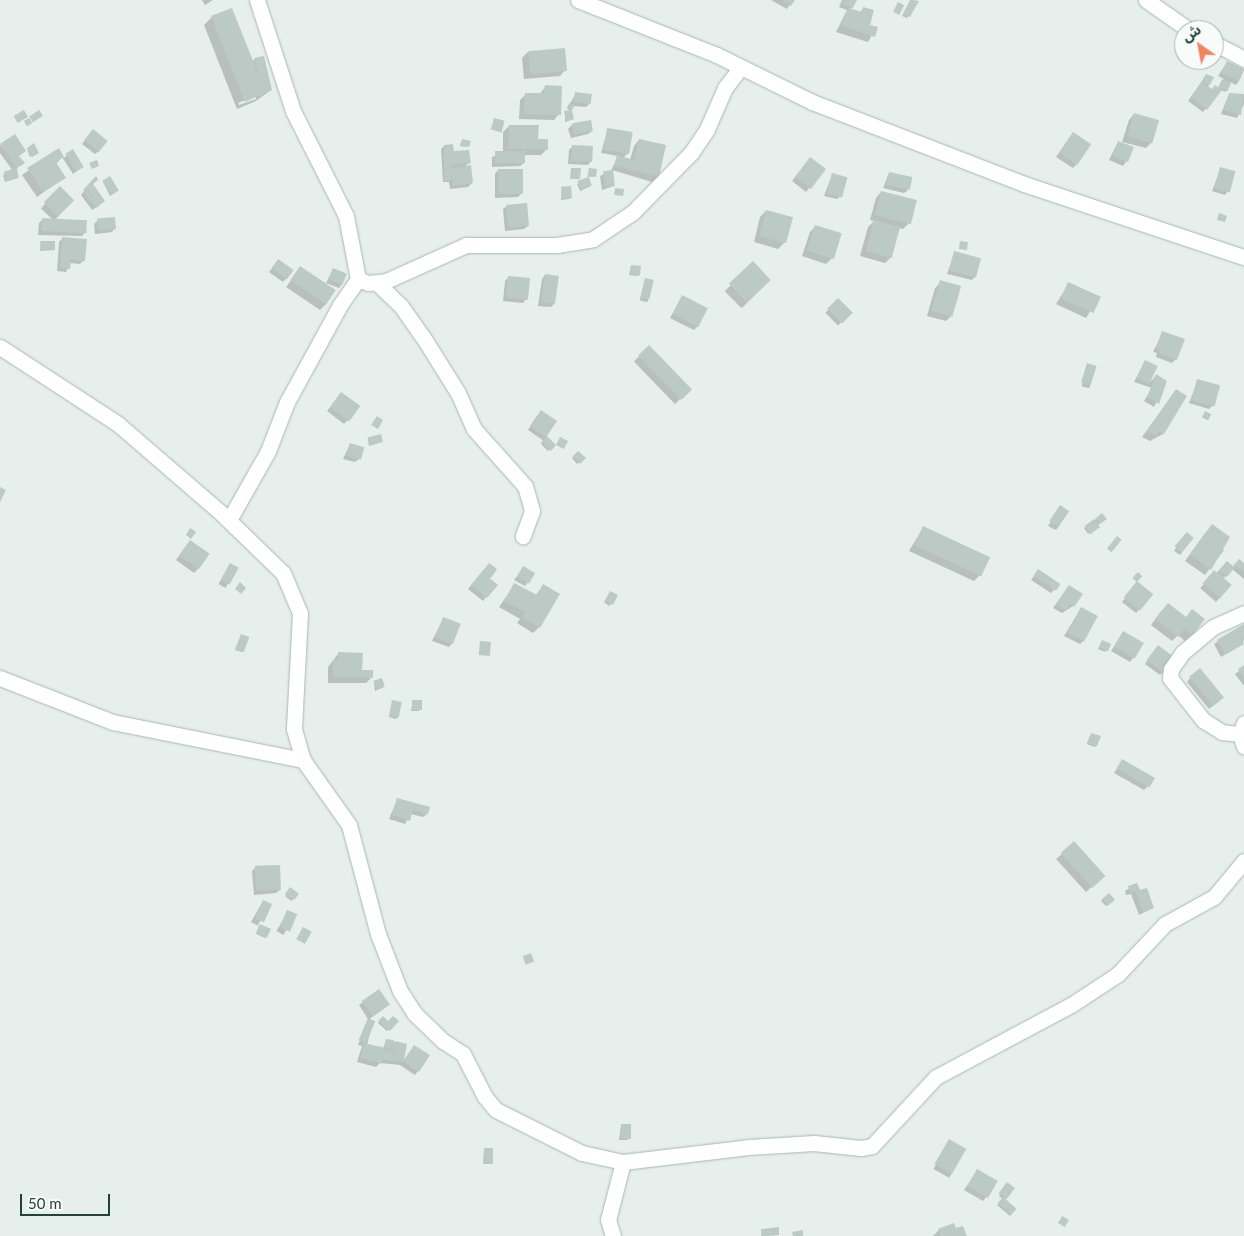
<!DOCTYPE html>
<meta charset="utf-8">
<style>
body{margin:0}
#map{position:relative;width:1244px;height:1236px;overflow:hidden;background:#e6efeb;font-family:Lato,"Noto Sans Arabic",sans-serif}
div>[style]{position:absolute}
.shadow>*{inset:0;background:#0003;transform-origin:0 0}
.building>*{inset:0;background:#bbcac4;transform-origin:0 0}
.roads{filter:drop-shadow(0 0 1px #a8b8b2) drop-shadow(0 0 1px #a8b8b2)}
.minor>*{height:15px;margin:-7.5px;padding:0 7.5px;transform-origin:7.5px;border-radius:7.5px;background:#fff}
span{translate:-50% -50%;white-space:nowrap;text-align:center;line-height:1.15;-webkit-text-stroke:4px #f7fbf9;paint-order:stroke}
.north{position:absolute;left:1174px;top:20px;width:50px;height:50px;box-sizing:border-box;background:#f7fbf9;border:1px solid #a3b1ad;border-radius:50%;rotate:327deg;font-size:14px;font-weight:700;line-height:20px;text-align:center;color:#24423a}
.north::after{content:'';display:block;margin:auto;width:18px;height:22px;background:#f4845f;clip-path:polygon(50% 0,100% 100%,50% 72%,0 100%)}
.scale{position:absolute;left:20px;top:1194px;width:90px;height:22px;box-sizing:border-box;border:2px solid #24423a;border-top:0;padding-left:6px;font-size:15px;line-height:18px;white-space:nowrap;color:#24423a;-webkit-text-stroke:4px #f7fbf9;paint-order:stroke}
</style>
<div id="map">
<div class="shadow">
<i style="clip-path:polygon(202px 0,213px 0,205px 5px)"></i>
<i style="clip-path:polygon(771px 0,793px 0,787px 9px)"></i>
<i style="clip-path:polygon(842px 0,856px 0,850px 10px,859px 13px,864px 8px,868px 25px,876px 28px,868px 42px,836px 32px,847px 10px,839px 7px)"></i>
<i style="clip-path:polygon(911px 0,917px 1px,907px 18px,902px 16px)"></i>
<i style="clip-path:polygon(evenodd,212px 17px,252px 62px,255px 59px,271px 90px,256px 101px,237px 109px,204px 25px,212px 17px,256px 96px,256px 99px,239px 105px,238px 103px,256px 96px)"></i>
<i style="clip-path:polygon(528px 52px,565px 70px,560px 76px,524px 79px,522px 58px)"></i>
<i style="clip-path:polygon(1227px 62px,1244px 70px,1239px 81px,1236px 85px,1230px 82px,1225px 92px,1221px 90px,1203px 112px,1188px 101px,1206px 75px,1209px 85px,1207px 87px,1212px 91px,1218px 88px,1224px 79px,1218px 76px)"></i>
<i style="clip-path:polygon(545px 87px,559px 114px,554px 120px,519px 119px,520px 100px,526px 94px,539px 95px)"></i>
<i style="clip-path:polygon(576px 93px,590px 103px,586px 107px,573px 106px,571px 111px,567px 109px)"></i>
<i style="clip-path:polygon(1229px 94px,1242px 98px,1244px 95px,1244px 104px,1237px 118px,1221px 114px)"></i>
<i style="clip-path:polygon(565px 112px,573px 119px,571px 120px,565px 122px)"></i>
<i style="clip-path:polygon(1134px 114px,1151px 143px,1146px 148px,1122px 142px,1129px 120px)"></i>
<i style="clip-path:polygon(590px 121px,592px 131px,588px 134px,571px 138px,568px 129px,572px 125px)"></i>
<i style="clip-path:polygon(509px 126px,547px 149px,541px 155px,524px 155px,524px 163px,520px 166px,492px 167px,492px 157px,503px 153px,503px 132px)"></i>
<i style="clip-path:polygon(608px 129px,628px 153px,623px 158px,630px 160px,634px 146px,639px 140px,658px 176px,652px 182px,612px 170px,614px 186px,602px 190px,600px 176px,611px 171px,618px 156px,601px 153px)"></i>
<i style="clip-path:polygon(1073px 133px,1077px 164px,1073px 168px,1056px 157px)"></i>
<i style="clip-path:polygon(90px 134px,99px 151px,95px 154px,82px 144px)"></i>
<i style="clip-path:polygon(14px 136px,18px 178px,5px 182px,3px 175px,13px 171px,0 153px,0 146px)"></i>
<i style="clip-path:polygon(461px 142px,468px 147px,460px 146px)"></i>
<i style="clip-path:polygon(1118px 142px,1126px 162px,1123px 166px,1109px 160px)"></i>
<i style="clip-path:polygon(444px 146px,469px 163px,464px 167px,472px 183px,468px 187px,450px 189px,449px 182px,443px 182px,441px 149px)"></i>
<i style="clip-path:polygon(572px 147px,591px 161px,588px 165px,568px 164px,569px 150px)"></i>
<i style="clip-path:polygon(27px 149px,36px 154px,30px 157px)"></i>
<i style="clip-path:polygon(58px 150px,64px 158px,67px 155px,83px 166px,73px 174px,62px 157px,56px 164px,65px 177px,37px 197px,22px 175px)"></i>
<i style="clip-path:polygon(807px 162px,824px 169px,806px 192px,792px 181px)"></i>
<i style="clip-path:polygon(1221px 168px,1228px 191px,1225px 195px,1212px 191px)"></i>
<i style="clip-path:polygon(498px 170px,521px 194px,518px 197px,495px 198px,495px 174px)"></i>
<i style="clip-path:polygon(589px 170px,595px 176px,587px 177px,591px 186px,580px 191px,577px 184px,587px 179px)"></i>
<i style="clip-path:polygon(889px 173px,908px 190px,904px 193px,883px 188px)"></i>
<i style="clip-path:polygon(832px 175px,841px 196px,837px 199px,824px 196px)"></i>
<i style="clip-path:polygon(95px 178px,92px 185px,100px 205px,92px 210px,81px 195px)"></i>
<i style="clip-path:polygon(103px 182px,116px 192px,110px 196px)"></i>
<i style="left:60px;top:188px;width:18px;height:28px;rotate:43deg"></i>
<i style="clip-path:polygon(562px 189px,571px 198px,569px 199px,561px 200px)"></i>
<i style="clip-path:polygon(881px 192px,909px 223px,903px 229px,899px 228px,891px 257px,885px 263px,860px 256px,868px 227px,874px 221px,870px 220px,876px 198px)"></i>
<i style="clip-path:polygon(507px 206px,528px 226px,524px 229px,505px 231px,503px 209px)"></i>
<i style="clip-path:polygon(766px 211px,784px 243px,778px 249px,754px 242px,760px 217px)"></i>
<i style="clip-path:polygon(42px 220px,85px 232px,82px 236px,38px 235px,39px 223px)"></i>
<i style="clip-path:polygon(97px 221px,115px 228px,112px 232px,95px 234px,94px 224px)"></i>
<i style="clip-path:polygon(816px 226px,832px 258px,826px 264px,802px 256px,810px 232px)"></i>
<i style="clip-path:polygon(63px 238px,84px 260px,80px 264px,70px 263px,66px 272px,57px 271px,59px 242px)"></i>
<i style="clip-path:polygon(41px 243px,54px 249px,40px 251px)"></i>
<i style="clip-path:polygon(955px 252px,975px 276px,972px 280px,947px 274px)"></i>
<i style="clip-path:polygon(278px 261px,287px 278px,283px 282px,269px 272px)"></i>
<i style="left:753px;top:263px;width:24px;height:40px;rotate:45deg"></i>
<i style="clip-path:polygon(631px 266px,639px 274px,638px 276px,629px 275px)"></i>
<i style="clip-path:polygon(300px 268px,326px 304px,320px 310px,286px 287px)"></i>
<i style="clip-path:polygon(333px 270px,342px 284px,339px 288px,326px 283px)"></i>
<i style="clip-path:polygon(545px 275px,554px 304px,551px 307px,538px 306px,542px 279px)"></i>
<i style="clip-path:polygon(509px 277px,526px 299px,523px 303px,503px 301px,505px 281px)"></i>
<i style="left:645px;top:279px;width:8px;height:22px;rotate:14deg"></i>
<i style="clip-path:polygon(941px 282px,952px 315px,946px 321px,927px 316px,935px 288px)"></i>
<i style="clip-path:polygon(1069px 283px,1099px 297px,1086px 318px,1056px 304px)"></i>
<i style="clip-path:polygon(682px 297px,698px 326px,694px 330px,670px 318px)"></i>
<i style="left:838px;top:300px;width:18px;height:18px;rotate:45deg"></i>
<i style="clip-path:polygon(1163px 332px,1176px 359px,1172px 363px,1156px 357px,1157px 353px,1153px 352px)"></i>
<i style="left:649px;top:347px;width:59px;height:21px;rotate:46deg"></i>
<i style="clip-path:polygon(1145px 361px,1150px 382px,1156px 376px,1166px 381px,1154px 407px,1144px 401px,1152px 388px,1134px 382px)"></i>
<i style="left:1087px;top:365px;width:8px;height:22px;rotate:14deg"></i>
<i style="clip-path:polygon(1198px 380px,1213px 405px,1209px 409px,1189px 403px)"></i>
<i style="clip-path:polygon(1176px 390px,1186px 396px,1163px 434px,1150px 441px,1142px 437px)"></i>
<i style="clip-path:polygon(341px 394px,348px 420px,344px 424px,327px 411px)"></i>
<i style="clip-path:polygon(537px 416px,555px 422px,545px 436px,554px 445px,548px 451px,541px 444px,544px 441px,528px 430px)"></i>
<i style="clip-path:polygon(368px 439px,382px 442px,369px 446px)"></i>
<i style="clip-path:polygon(350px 444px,359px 459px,355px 462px,343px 459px)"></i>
<i style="clip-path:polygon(578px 452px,584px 458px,577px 464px,572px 458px)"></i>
<i style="clip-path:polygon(1060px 507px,1059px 526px,1056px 530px,1048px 526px)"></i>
<i style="clip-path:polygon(1102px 515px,1105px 519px,1088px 534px,1084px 528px)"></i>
<i style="clip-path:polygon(923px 528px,980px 575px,974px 581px,909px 551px)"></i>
<i style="clip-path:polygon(1206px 532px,1224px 550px,1205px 575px,1185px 561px)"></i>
<i style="clip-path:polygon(1183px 538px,1193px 538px,1180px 555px,1174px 551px)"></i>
<i style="clip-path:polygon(187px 545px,198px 569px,194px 573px,176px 560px)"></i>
<i style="clip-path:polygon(1239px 561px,1244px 565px,1244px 579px,1232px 569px,1223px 579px,1230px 585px,1216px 602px,1200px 588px,1224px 566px,1233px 567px)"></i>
<i style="left:230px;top:564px;width:8px;height:23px;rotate:30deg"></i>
<i style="clip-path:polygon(523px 568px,534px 574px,525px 586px,514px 580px)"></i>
<i style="clip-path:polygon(495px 569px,488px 579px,486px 597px,483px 601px,468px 589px,478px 577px)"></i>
<i style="clip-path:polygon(1038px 571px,1054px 590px,1051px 593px,1031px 580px)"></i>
<i style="clip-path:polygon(515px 584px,535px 596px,543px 586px,539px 627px,533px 633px,517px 623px,520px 619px,499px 607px)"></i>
<i style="clip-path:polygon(1069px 586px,1073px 606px,1062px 613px,1053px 608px)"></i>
<i style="clip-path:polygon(1134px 587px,1152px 594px,1136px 613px,1122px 602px)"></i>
<i style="clip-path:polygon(609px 594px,611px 604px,609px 606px,604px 602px)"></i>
<i style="clip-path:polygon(1081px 608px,1083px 641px,1080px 644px,1064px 636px)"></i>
<i style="clip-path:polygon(1162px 610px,1185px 618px,1191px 635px,1185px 641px,1178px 635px,1172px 641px,1151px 625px)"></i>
<i style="clip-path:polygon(443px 619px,452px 643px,449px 647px,432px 641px)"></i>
<i style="clip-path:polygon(1244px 625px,1243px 643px,1221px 657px,1214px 644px)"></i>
<i style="clip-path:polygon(1123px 633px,1143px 644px,1130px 662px,1111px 651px)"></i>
<i style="clip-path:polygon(241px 636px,243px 651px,242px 652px,235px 650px)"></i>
<i style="clip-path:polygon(1101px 643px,1109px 645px,1105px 652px,1098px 649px)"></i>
<i style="clip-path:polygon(1155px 650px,1164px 671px,1160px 675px,1145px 664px)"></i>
<i style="clip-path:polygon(338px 654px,372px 677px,366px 683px,328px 683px,328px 667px)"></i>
<i style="clip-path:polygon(1244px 667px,1244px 686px,1235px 674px)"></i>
<i style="clip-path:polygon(1190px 678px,1219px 701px,1209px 709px,1187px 682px)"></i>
<i style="clip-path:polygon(374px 683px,384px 687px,375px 691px)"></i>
<i style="clip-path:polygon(393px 701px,398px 717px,396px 719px,389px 717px)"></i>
<i style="clip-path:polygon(413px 701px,420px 710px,419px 711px,411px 711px)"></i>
<i style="clip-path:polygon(1090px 736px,1100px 737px,1095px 747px,1087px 744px)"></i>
<i style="clip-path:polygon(1122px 761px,1148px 786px,1144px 790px,1114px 773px)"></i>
<i style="clip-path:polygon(397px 800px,427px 814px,423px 817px,411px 814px,405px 824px,389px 819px)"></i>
<i style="clip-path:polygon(1062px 854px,1098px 881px,1086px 892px,1056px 859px)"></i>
<i style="clip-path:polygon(256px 867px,280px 890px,276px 893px,254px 895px,252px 871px)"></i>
<i style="clip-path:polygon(1136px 884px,1153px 908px,1139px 915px,1131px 894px,1126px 895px,1125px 891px)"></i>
<i style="left:291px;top:889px;width:8px;height:9px;rotate:40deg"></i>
<i style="clip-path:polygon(1109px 895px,1114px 900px,1106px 906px,1101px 901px)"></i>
<i style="clip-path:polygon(263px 901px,270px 904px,258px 925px,270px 930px,265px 938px,256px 934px,259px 926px,251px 922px)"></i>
<i style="left:288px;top:911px;width:8px;height:23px;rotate:30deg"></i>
<i style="clip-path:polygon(379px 990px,385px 1008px,368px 1020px,373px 1021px,367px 1045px,383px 1049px,386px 1040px,405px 1045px,403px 1062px,411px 1050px,418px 1071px,415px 1075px,400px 1065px,380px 1063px,376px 1067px,357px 1062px,362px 1046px,358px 1045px,368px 1019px,359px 1005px)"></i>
<i style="clip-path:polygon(383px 1018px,388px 1023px,397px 1021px,387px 1031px,378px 1023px)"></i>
<i style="clip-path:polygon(621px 1125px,629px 1139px,627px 1140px,619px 1140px)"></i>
<i style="left:949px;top:1141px;width:18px;height:32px;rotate:29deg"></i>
<i style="clip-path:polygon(485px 1149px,491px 1163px,490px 1164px,483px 1164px)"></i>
<i style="clip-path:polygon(977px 1171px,986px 1197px,983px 1201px,964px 1190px)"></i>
<i style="clip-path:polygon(1006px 1185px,1005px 1201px,1015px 1209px,1010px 1216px,997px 1205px,1003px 1199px,999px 1196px)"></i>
<i style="clip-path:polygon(762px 1230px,778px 1235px,761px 1236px)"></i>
<i style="clip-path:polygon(939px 1230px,955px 1230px,965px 1236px,933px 1236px)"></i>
</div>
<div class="building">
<i style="clip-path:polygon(781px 0,795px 0,791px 6px)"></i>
<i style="clip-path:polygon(844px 0,857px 0,853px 8px,842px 4px)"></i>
<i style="clip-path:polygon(910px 0,919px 1px,910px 17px,903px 14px)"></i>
<i style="left:898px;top:2px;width:7px;height:11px;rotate:27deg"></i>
<i style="clip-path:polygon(863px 7px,874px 10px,870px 25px,878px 27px,875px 37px,841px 26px,848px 8px,862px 12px)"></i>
<i style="clip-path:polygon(232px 8px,259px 76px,254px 58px,264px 56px,272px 90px,245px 102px,211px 16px)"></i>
<i style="left:565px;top:48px;width:23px;height:37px;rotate:85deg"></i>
<i style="left:1227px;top:61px;width:19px;height:13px;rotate:25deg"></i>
<i style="clip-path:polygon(1206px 74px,1214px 77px,1210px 85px,1202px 82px)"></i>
<i style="left:1222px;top:79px;width:10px;height:9px;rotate:24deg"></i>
<i style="clip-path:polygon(1202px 82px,1212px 89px,1215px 85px,1222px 90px,1207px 110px,1191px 97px)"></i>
<i style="clip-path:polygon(545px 85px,562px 86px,561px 115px,524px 114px,525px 93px,544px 93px)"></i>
<i style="left:575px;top:92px;width:17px;height:10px;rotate:7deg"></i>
<i style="clip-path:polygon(1229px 93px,1244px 94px,1241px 115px,1224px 110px)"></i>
<i style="clip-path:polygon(569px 103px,575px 105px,572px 110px,574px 119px,566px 121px,564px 111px,572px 110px,567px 108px)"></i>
<i style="left:24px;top:110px;width:8px;height:12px;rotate:60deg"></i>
<i style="left:39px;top:110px;width:7px;height:12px;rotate:56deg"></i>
<i style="left:1134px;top:113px;width:26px;height:24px;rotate:16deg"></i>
<i style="left:29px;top:118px;width:6px;height:6px;rotate:59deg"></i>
<i style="left:494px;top:118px;width:11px;height:12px;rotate:15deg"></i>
<i style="left:591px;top:120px;width:11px;height:19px;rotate:80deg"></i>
<i style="clip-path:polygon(509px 125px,539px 125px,538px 139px,548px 139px,548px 150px,508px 149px)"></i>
<i style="left:607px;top:128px;width:26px;height:22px;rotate:9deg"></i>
<i style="left:93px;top:129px;width:19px;height:14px;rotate:39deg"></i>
<i style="left:1073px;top:132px;width:22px;height:25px;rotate:34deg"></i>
<i style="clip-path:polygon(15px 134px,26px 151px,19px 156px,25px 163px,17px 168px,0 144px)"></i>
<i style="left:462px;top:139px;width:9px;height:6px;rotate:13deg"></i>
<i style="clip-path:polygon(639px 139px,666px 145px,659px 177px,614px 166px,617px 155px,634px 160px)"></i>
<i style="left:1118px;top:141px;width:17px;height:16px;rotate:21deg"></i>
<i style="clip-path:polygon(34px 143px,39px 153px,32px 157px,27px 148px)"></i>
<i style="clip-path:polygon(453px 144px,454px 151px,469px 150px,471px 163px,451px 165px,451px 168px,471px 165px,473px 183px,453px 186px,451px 170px,451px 181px,444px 181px,444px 145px)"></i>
<i style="left:572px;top:145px;width:21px;height:16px;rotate:3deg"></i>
<i style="clip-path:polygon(59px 148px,64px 157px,56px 162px,66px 178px,43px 192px,27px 168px)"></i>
<i style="left:73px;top:149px;width:21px;height:9px;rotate:59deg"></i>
<i style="left:525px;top:151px;width:12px;height:30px;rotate:90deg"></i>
<i style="left:810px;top:157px;width:20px;height:25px;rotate:37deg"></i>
<i style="clip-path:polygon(97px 160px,99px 166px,92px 169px,89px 163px)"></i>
<i style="left:1220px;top:167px;width:16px;height:22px;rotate:15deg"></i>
<i style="left:16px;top:168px;width:10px;height:13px;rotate:73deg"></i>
<i style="clip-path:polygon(571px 168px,581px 168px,580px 179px,570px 179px)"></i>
<i style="left:589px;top:168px;width:8px;height:8px;rotate:7deg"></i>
<i style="left:498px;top:169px;width:25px;height:25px"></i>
<i style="left:613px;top:170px;width:16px;height:10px;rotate:83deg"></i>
<i style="left:889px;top:172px;width:24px;height:13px;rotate:12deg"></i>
<i style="left:832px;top:173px;width:16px;height:21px;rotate:15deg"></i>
<i style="clip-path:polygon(96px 176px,98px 180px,93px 184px,105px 201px,96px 208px,83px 190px)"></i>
<i style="left:110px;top:176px;width:17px;height:9px;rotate:59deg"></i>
<i style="left:589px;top:177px;width:9px;height:12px;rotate:72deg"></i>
<i style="left:60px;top:186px;width:20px;height:23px;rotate:45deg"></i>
<i style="left:571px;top:186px;width:12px;height:10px;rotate:85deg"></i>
<i style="left:615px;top:188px;width:9px;height:7px;rotate:6deg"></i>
<i style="left:881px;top:191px;width:37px;height:25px;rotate:14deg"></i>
<i style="left:527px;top:203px;width:23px;height:21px;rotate:85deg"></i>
<i style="left:766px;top:210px;width:28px;height:27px;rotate:15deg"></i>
<i style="clip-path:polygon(1219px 213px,1227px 216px,1225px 222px,1217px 220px)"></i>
<i style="left:115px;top:217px;width:12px;height:18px;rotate:85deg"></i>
<i style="left:42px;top:218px;width:45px;height:13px;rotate:3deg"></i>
<i style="left:874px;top:220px;width:27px;height:32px;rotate:15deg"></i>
<i style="left:815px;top:225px;width:28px;height:27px;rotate:17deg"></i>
<i style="clip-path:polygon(62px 237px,87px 239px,85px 261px,71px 259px,70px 269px,60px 268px)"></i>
<i style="clip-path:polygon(40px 241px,55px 241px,55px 250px,41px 251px)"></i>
<i style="left:960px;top:241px;width:8px;height:8px;rotate:7deg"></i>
<i style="left:954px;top:251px;width:28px;height:20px;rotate:15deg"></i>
<i style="left:278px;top:259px;width:19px;height:11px;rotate:35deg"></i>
<i style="left:753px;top:261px;width:26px;height:33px;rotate:47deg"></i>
<i style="left:631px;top:265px;width:10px;height:9px;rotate:6deg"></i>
<i style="left:300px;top:266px;width:43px;height:17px;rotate:34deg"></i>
<i style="left:333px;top:268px;width:15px;height:12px;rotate:23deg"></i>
<i style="left:545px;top:274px;width:14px;height:28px;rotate:8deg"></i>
<i style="left:508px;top:276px;width:22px;height:22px;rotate:5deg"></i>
<i style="left:645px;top:278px;width:9px;height:20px;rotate:13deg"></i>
<i style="left:940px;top:280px;width:22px;height:32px;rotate:16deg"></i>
<i style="left:1068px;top:282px;width:36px;height:18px;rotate:24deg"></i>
<i style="left:682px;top:295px;width:29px;height:21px;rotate:27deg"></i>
<i style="left:838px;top:298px;width:21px;height:15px;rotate:45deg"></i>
<i style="clip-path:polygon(1162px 331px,1185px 339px,1177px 360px,1158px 353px,1160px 350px,1156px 348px)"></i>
<i style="left:649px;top:345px;width:62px;height:15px;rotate:46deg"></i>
<i style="left:1145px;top:360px;width:14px;height:20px;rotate:25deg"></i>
<i style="left:1087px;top:363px;width:10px;height:20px;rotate:17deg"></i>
<i style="clip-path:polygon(1156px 374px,1167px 381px,1159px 404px,1147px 397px)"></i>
<i style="left:1197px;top:379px;width:24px;height:22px;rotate:15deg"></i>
<i style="clip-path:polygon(1176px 389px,1187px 396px,1164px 434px,1159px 431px,1156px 436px,1147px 431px)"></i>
<i style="left:341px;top:392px;width:24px;height:19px;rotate:36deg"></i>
<i style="clip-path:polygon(541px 410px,557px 421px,547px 436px,556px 445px,551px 451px,541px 442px,546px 437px,530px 426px)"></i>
<i style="left:1205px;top:411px;width:7px;height:7px;rotate:27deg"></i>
<i style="clip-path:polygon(377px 416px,383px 420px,378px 429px,371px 425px)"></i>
<i style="left:381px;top:434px;width:8px;height:14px;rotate:76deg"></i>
<i style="left:560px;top:437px;width:9px;height:9px;rotate:27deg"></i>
<i style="left:350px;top:443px;width:15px;height:13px;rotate:16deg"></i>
<i style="clip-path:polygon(578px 451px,586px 458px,580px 464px,573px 456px)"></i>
<i style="clip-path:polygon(0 487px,6px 490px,0 502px)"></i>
<i style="left:1060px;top:505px;width:11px;height:19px;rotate:34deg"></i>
<i style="clip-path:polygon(1102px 513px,1107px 519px,1100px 524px,1095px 519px)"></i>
<i style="left:1094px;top:519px;width:10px;height:12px;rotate:53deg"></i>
<i style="clip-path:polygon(1212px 524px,1230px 537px,1211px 570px,1190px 554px)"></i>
<i style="left:923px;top:526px;width:74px;height:21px;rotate:25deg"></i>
<i style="clip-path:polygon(190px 528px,196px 532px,191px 539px,186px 535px)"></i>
<i style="left:1187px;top:532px;width:9px;height:19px;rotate:41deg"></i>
<i style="left:1117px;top:536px;width:6px;height:16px;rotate:39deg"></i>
<i style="left:190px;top:540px;width:24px;height:19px;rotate:35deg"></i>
<i style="clip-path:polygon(1239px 559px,1244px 563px,1244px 572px,1236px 566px,1227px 577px,1219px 570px,1227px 561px,1233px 566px)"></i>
<i style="left:230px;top:563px;width:10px;height:19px;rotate:29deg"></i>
<i style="clip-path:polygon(489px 563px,497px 569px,491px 578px,485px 574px,498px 585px,487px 598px,471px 585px)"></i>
<i style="left:523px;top:566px;width:14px;height:12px;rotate:30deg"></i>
<i style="left:1038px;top:569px;width:27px;height:8px;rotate:34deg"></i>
<i style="left:1214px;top:570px;width:23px;height:18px;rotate:40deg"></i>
<i style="left:1138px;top:572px;width:6px;height:8px;rotate:45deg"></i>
<i style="left:1137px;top:581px;width:21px;height:21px;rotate:39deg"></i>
<i style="clip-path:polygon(240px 582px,246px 588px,241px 594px,235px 589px)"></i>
<i style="clip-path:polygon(514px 583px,537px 595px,543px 584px,560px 594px,540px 628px,522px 617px,525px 612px,504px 601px)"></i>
<i style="clip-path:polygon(1069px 585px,1083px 594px,1074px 607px,1070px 604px,1066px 611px,1056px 604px)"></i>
<i style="left:610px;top:591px;width:9px;height:11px;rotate:27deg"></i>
<i style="clip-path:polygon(1168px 603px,1186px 617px,1192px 609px,1205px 619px,1192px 636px,1184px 629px,1178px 637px,1155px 619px)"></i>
<i style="left:1081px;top:607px;width:19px;height:29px;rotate:28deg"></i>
<i style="left:443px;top:617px;width:19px;height:22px;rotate:21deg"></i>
<i style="clip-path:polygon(1244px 624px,1244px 641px,1238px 633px,1244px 644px,1225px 655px,1217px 640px)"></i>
<i style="left:1123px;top:631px;width:24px;height:18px;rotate:30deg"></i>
<i style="left:241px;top:634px;width:9px;height:16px;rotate:21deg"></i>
<i style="left:1102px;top:640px;width:10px;height:8px;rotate:24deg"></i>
<i style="left:480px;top:641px;width:11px;height:14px;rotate:5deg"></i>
<i style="left:1158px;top:645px;width:21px;height:19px;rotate:37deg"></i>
<i style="clip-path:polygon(338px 652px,363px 653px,362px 670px,373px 670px,373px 678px,333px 677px,333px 660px,338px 660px)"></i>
<i style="clip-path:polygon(1244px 665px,1244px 678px,1238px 669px)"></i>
<i style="left:1200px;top:668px;width:38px;height:14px;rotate:51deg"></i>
<i style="left:382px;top:678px;width:9px;height:9px;rotate:72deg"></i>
<i style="left:392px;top:700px;width:10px;height:16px;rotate:11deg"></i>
<i style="left:412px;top:700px;width:10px;height:10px"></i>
<i style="clip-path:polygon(1091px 733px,1101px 736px,1097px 746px,1087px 743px)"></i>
<i style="left:1122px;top:759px;width:38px;height:11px;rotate:30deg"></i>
<i style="clip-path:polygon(397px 798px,430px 807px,428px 814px,413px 810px,410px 821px,392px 815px)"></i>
<i style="left:1074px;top:841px;width:47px;height:18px;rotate:48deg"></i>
<i style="left:280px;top:865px;width:25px;height:25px;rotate:88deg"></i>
<i style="clip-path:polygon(1137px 883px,1140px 890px,1147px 888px,1154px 908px,1143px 912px,1135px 891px,1130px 893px,1128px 886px)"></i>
<i style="clip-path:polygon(290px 887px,299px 894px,294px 900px,285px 894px)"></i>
<i style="left:1109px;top:893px;width:9px;height:9px;rotate:49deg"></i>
<i style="left:263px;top:900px;width:10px;height:20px;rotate:24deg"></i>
<i style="left:287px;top:910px;width:11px;height:19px;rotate:22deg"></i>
<i style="left:260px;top:924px;width:12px;height:10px;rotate:24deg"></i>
<i style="left:303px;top:927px;width:10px;height:14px;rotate:29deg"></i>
<i style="left:531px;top:953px;width:9px;height:9px;rotate:69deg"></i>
<i style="left:379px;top:989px;width:19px;height:21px;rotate:55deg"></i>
<i style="clip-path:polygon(383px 1016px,388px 1021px,393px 1016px,399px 1021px,390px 1031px,378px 1021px)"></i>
<i style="left:368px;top:1018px;width:8px;height:24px;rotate:23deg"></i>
<i style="left:386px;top:1039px;width:8px;height:9px;rotate:7deg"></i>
<i style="clip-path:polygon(395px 1041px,407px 1044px,404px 1060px,414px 1045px,430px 1055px,419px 1072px,404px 1062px,383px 1060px,385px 1050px,392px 1051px,392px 1054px,393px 1051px,400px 1052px,393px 1050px)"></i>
<i style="left:364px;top:1043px;width:22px;height:16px;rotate:13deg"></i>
<i style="left:621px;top:1124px;width:10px;height:15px"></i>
<i style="left:949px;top:1139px;width:20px;height:29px;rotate:30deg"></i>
<i style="clip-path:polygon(484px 1148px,493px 1148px,493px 1164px,483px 1163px)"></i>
<i style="left:977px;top:1169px;width:24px;height:20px;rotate:30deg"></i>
<i style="left:1007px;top:1182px;width:10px;height:14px;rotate:37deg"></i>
<i style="left:1003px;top:1197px;width:18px;height:8px;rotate:41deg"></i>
<i style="left:1062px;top:1216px;width:8px;height:8px;rotate:30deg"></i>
<i style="clip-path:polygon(954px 1223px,956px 1228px,963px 1226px,967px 1236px,941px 1236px,938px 1229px)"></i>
<i style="clip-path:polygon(779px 1227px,779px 1235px,762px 1236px,761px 1229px)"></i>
<i style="clip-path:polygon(803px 1230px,803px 1236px,793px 1236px,792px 1232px)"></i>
</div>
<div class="roads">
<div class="minor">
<i style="left:257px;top:0;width:117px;rotate:72deg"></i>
<i style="left:293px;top:111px;width:118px;rotate:63.2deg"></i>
<i style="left:346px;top:216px;width:64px;rotate:79.2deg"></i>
<i style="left:578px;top:0;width:149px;rotate:21.6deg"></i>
<i style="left:717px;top:55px;width:106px;rotate:26.3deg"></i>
<i style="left:812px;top:102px;width:227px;rotate:21.1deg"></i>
<i style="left:1024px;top:184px;width:232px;rotate:18.4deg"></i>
<i style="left:1146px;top:0;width:52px;rotate:34.9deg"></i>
<i style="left:1214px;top:43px;width:34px;rotate:28deg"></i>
<i style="left:377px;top:283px;width:33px;rotate:44deg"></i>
<i style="left:401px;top:306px;width:38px;rotate:55deg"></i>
<i style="left:423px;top:337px;width:66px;rotate:58deg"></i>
<i style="left:458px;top:393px;width:39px;rotate:66deg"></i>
<i style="left:474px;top:429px;width:76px;rotate:48.2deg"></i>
<i style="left:525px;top:486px;width:26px;rotate:74deg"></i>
<i style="left:532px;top:511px;width:27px;rotate:110deg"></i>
<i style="left:0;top:347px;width:141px;rotate:33.1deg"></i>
<i style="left:118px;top:424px;width:136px;rotate:40.8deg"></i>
<i style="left:221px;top:513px;width:86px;rotate:44.1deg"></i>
<i style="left:283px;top:573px;width:43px;rotate:67deg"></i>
<i style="left:300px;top:613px;width:116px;rotate:93deg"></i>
<i style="left:294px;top:729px;width:32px;rotate:74deg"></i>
<i style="left:303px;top:760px;width:80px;rotate:54.7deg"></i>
<i style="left:349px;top:825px;width:113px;rotate:75.1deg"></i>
<i style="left:378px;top:934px;width:61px;rotate:68.9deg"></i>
<i style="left:400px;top:991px;width:27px;rotate:57deg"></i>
<i style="left:415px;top:1014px;width:39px;rotate:44deg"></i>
<i style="left:443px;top:1041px;width:24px;rotate:33deg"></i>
<i style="left:463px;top:1054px;width:48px;rotate:62.9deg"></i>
<i style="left:485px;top:1097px;width:17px;rotate:50deg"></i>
<i style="left:496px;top:1110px;width:96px;rotate:26.6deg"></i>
<i style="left:582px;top:1153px;width:42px;rotate:12.4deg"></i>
<i style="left:623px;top:1162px;width:126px;rotate:-6.8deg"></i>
<i style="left:748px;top:1147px;width:66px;rotate:-3.5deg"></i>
<i style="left:814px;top:1143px;width:47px;rotate:6.1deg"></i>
<i style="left:861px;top:1148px;width:11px;rotate:-10deg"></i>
<i style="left:872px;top:1146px;width:94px;rotate:-47.2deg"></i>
<i style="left:936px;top:1077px;width:153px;rotate:-28.1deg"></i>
<i style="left:1071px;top:1005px;width:56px;rotate:-33.4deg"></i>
<i style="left:1118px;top:974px;width:69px;rotate:-46.8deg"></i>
<i style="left:1165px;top:924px;width:56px;rotate:-28.9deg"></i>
<i style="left:1214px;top:897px;width:47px;rotate:-50.2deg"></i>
<i style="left:229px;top:520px;width:79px;rotate:-60.5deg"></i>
<i style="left:268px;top:451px;width:53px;rotate:-68.8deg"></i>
<i style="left:287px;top:402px;width:111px;rotate:-61.3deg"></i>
<i style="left:340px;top:305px;width:32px;rotate:-55deg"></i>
<i style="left:358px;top:279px;width:11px;rotate:22deg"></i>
<i style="left:368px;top:283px;width:18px;rotate:-6deg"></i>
<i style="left:386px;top:281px;width:88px;rotate:-24.2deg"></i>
<i style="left:466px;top:245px;width:91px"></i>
<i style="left:557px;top:245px;width:36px;rotate:-9deg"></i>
<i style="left:593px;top:239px;width:48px;rotate:-34deg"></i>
<i style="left:633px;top:212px;width:83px;rotate:-45.5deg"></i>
<i style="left:691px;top:153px;width:29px;rotate:-56deg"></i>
<i style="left:707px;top:129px;width:45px;rotate:-66.3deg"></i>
<i style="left:725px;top:88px;width:26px;rotate:-53deg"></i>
<i style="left:0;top:678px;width:121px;rotate:21.3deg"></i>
<i style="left:113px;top:722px;width:194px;rotate:11.3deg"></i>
<i style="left:1244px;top:723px;width:12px;rotate:110deg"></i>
<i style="left:1240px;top:734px;width:13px;rotate:72deg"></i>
<i style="left:1240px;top:734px;width:18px;rotate:-174deg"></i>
<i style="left:1222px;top:732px;width:22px;rotate:-148deg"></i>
<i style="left:1203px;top:720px;width:53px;rotate:-128.2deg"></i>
<i style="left:1170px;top:678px;width:9px;rotate:-84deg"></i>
<i style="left:1171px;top:669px;width:19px;rotate:-55deg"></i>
<i style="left:1182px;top:653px;width:40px;rotate:-40deg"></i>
<i style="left:1213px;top:627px;width:34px;rotate:-24deg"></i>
<i style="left:613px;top:1236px;width:17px;rotate:-107deg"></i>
<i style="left:608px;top:1220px;width:60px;rotate:-75.5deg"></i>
</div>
</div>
<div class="north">ش</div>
<div class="scale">50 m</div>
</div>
